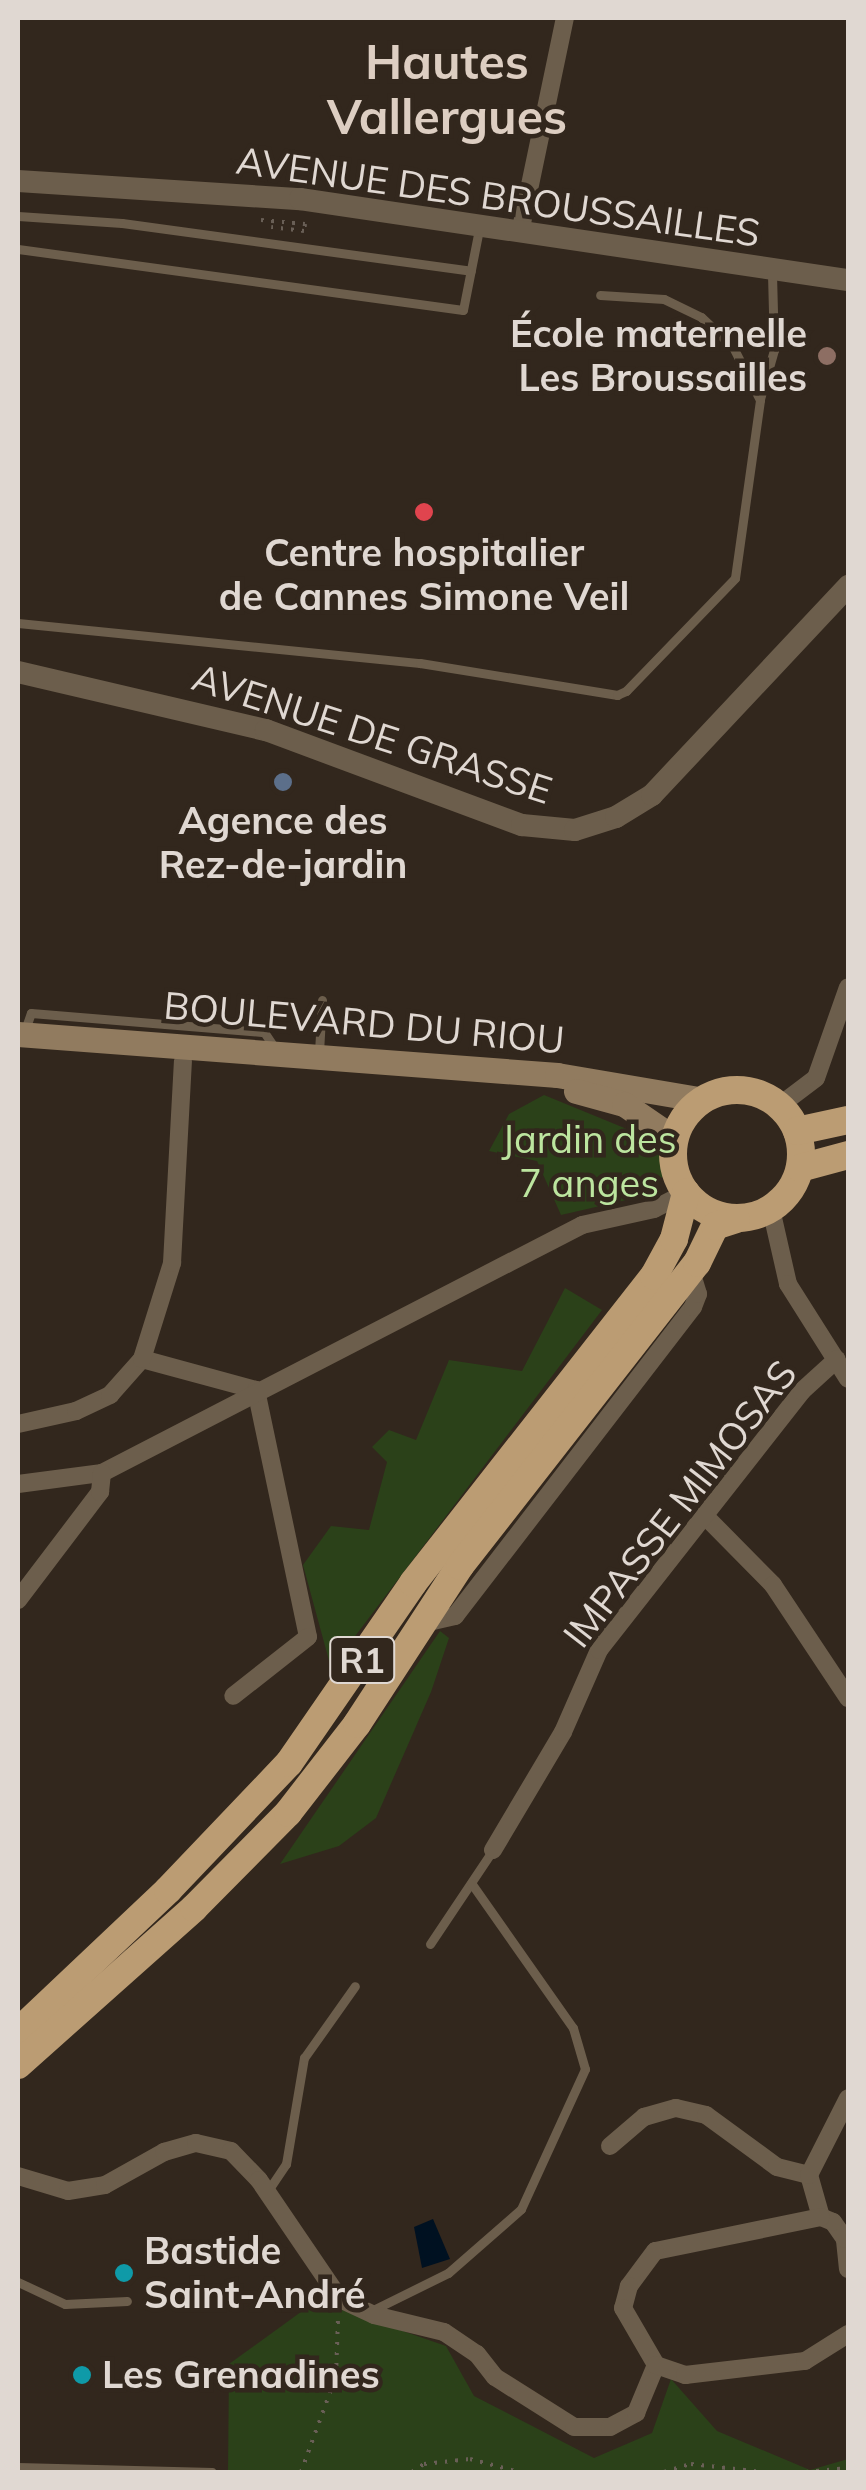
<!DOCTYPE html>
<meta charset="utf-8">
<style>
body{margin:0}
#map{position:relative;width:866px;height:2490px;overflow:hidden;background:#32271d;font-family:Mulish,sans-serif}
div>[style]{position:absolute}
.green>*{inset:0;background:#2b4119}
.water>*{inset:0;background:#001121}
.path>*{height:4px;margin-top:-2px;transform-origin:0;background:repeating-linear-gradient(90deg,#695f56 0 2.5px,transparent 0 10.5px)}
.service>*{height:9px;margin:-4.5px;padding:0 4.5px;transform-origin:4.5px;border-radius:4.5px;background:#6c5e4c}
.minor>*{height:18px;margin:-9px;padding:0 9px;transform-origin:9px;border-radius:9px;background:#6c5e4c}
.tertiary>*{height:22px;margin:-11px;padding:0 11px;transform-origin:11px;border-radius:11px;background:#6c5e4c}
.secondary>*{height:25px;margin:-12.5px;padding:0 12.5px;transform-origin:12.5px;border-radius:12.5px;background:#917b5f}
.trunk>*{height:28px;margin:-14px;padding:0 14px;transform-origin:14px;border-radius:14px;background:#bb9c73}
.trunk>.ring{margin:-14px;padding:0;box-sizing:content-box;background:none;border:28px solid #bb9c73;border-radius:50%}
.dots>*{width:28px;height:28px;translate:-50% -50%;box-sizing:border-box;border:5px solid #32271d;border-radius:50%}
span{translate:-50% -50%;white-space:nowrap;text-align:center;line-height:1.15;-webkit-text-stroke:9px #32271d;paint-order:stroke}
.shield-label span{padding:2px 8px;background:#32271d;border:2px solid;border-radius:8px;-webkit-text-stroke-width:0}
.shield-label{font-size:35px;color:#e0d8d2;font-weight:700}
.street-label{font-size:38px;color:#e0d8d2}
.poi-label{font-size:38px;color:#e0d8d2;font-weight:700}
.right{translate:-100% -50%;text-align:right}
.left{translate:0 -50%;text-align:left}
.park-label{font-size:38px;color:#bce59f}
.district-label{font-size:48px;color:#ddcec2;font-weight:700}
.frame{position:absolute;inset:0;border:20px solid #e0d8d2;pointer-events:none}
</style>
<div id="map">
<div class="green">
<i style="clip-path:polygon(544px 1095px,661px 1143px,665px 1175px,635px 1198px,561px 1215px,537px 1161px,489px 1151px,509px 1114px)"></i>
<i style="clip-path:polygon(565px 1288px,602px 1310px,331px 1668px,303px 1565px,331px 1526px,369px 1530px,387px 1462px,372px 1447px,389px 1430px,416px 1440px,449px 1360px,522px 1371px)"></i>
<i style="clip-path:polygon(440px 1631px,449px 1638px,431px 1692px,376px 1818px,339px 1846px,280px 1864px)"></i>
<i style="clip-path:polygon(316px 2301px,446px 2346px,474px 2396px,594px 2458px,652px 2433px,671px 2379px,717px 2431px,810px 2470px,848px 2459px,848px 2472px,228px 2472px,229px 2364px)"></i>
</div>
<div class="water">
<i style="clip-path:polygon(433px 2219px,450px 2259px,422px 2268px,414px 2227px)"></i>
</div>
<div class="path">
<i style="left:261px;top:220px;width:44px;rotate:5.2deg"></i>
<i style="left:305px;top:224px;width:7px;rotate:98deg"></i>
<i style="left:304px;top:231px;width:33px;rotate:-173deg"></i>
<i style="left:301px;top:2472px;width:102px;rotate:-70deg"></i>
<i style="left:336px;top:2376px;width:57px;rotate:-88deg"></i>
<i style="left:412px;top:2472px;width:14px;rotate:-34deg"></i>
<i style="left:424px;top:2464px;width:46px;rotate:-6.2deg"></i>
<i style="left:470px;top:2459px;width:51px;rotate:14.9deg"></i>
<i style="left:664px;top:2472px;width:28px;rotate:-17deg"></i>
<i style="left:691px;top:2464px;width:72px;rotate:6.3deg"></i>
<i style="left:806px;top:2472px;width:42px;rotate:-5.4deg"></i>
</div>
<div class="service">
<i style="left:18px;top:216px;width:104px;rotate:3.9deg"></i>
<i style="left:122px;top:223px;width:352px;rotate:7.8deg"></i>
<i style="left:18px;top:249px;width:449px;rotate:7.8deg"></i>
<i style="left:463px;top:310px;width:83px;rotate:-78.8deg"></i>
<i style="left:760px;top:399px;width:51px;rotate:-74.1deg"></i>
<i style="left:774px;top:350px;width:78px;rotate:-91.5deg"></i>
<i style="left:18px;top:623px;width:404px;rotate:5.7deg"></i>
<i style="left:420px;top:663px;width:200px;rotate:9.2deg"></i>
<i style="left:617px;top:695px;width:10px;rotate:-24deg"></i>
<i style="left:626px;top:691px;width:157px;rotate:-46deg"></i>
<i style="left:735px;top:578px;width:180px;rotate:-82deg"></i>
<i style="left:760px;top:400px;width:59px;rotate:-117deg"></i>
<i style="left:733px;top:347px;width:44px;rotate:-136.8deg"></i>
<i style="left:701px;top:317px;width:41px;rotate:-154.1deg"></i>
<i style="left:664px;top:299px;width:64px;rotate:-176.4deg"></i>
<i style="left:25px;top:1030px;width:18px;rotate:-71deg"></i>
<i style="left:31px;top:1013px;width:234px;rotate:4.7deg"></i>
<i style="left:264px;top:1032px;width:22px;rotate:56deg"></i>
<i style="left:319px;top:1052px;width:52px;rotate:-86.7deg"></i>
<i style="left:430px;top:1944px;width:113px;rotate:-56.2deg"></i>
<i style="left:267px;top:2192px;width:34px;rotate:-56deg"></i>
<i style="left:286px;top:2164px;width:108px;rotate:-80.4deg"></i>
<i style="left:304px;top:2058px;width:88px;rotate:-54.7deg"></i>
<i style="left:18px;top:2282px;width:52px;rotate:25.1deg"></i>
<i style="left:65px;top:2304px;width:62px;rotate:-2.8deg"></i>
<i style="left:371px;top:2311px;width:86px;rotate:-26.3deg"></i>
<i style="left:448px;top:2273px;width:97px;rotate:-41.2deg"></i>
<i style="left:521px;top:2209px;width:154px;rotate:-65.4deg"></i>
<i style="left:585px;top:2069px;width:43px;rotate:-106.3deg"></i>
<i style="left:573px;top:2028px;width:177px;rotate:-125.1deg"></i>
<i style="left:18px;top:2467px;width:194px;rotate:1.5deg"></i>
</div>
<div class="minor">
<i style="left:521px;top:228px;width:215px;rotate:-78.2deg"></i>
<i style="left:779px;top:1106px;width:46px;rotate:-37.1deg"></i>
<i style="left:816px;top:1078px;width:96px;rotate:-70.6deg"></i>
<i style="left:771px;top:1209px;width:77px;rotate:77.2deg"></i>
<i style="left:788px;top:1284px;width:112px;rotate:57.7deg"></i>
<i style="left:142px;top:1359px;width:118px;rotate:15.2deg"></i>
<i style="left:256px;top:1390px;width:252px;rotate:78.1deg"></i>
<i style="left:308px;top:1637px;width:95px;rotate:141.8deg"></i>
<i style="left:18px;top:1424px;width:59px;rotate:-12.6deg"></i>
<i style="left:76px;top:1411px;width:38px;rotate:-25deg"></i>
<i style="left:110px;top:1395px;width:48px;rotate:-48.4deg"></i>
<i style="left:142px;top:1359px;width:101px;rotate:-72.6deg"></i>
<i style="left:172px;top:1263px;width:202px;rotate:-86.9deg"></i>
<i style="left:18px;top:1484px;width:85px;rotate:-7.5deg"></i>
<i style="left:102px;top:1473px;width:540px;rotate:-27.32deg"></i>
<i style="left:582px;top:1225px;width:74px;rotate:-12.5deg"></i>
<i style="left:654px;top:1209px;width:36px;rotate:-27deg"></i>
<i style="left:707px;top:1518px;width:94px;rotate:45.4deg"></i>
<i style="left:773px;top:1585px;width:136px;rotate:56.4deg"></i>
<i style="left:18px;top:1600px;width:136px;rotate:-52.8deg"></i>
<i style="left:100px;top:1492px;width:19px;rotate:-84deg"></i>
<i style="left:420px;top:1624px;width:36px;rotate:-13deg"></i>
<i style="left:455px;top:1616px;width:390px;rotate:-52.4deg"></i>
<i style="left:693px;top:1307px;width:14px;rotate:-69deg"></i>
<i style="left:698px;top:1294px;width:24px;rotate:-107deg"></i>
<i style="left:493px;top:1850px;width:137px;rotate:-59.3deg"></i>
<i style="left:563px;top:1732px;width:90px;rotate:-66.3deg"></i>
<i style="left:599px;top:1650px;width:329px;rotate:-51.9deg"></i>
<i style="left:802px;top:1391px;width:47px;rotate:-42.4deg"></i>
<i style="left:610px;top:2146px;width:45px;rotate:-40.5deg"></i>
<i style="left:644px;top:2117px;width:33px;rotate:-16deg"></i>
<i style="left:676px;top:2108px;width:31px;rotate:13deg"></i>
<i style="left:706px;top:2115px;width:88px;rotate:36.2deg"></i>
<i style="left:777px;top:2167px;width:33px;rotate:14deg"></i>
<i style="left:18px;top:2176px;width:52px;rotate:16.7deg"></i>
<i style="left:68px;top:2191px;width:37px;rotate:-9deg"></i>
<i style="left:105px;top:2185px;width:68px;rotate:-29.2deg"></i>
<i style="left:164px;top:2152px;width:33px;rotate:-16deg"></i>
<i style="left:196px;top:2143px;width:36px;rotate:13deg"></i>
<i style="left:231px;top:2151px;width:40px;rotate:46deg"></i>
<i style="left:259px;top:2180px;width:144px;rotate:55.8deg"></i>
<i style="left:340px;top:2299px;width:38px;rotate:25deg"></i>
<i style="left:374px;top:2315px;width:72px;rotate:13.7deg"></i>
<i style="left:444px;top:2332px;width:40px;rotate:34deg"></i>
<i style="left:477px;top:2354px;width:29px;rotate:52deg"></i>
<i style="left:495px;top:2377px;width:93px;rotate:32.3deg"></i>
<i style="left:574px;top:2427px;width:36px"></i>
<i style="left:610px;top:2427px;width:30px;rotate:-28deg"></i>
<i style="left:636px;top:2413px;width:52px;rotate:-67.4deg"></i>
<i style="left:821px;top:2217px;width:44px;rotate:-105.9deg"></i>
<i style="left:809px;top:2175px;width:86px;rotate:-63.1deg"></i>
<i style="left:848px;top:2269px;width:30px;rotate:-96deg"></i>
<i style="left:845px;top:2239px;width:21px;rotate:-125deg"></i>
<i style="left:833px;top:2222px;width:13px;rotate:-157deg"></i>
<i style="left:821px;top:2217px;width:169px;rotate:168.4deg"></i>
<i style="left:655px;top:2251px;width:44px;rotate:126.6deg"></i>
<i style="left:629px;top:2286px;width:23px;rotate:105deg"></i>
<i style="left:623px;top:2308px;width:66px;rotate:59.9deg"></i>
<i style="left:656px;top:2365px;width:31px;rotate:19deg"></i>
<i style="left:685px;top:2375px;width:121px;rotate:-6.7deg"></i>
<i style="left:805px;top:2361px;width:51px;rotate:-32.1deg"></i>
</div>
<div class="tertiary">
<i style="left:18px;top:181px;width:283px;rotate:3.7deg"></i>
<i style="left:300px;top:199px;width:554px;rotate:8.41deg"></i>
<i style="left:18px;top:672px;width:255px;rotate:13.2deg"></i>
<i style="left:266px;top:730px;width:273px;rotate:20.4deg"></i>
<i style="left:522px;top:825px;width:53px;rotate:5.4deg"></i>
<i style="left:575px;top:830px;width:43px;rotate:-17.6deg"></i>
<i style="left:616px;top:817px;width:42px;rotate:-31.4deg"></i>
<i style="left:652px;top:795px;width:287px;rotate:-46.8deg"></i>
</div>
<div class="secondary">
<i style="left:18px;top:1034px;width:541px;rotate:4.35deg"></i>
<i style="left:557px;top:1075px;width:148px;rotate:9.7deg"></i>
<i style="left:576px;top:1091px;width:50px;rotate:15.2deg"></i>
<i style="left:624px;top:1104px;width:62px;rotate:34.5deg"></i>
</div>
<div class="trunk">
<i class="ring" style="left:673px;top:1090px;width:100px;height:100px"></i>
<i style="left:797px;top:1131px;width:52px;rotate:-12.2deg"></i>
<i style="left:800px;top:1168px;width:50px;rotate:-15.2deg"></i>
<i style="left:18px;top:2032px;width:207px;rotate:-43.4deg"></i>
<i style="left:168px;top:1890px;width:175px;rotate:-46.4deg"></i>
<i style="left:289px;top:1763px;width:219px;rotate:-55.4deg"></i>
<i style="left:413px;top:1583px;width:390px;rotate:-51.9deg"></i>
<i style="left:654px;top:1276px;width:42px;rotate:-61.6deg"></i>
<i style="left:674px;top:1239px;width:48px;rotate:-75.4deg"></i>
<i style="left:18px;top:2065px;width:236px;rotate:-41.7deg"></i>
<i style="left:194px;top:1908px;width:134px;rotate:-45.3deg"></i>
<i style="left:288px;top:1813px;width:113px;rotate:-52.2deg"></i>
<i style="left:357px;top:1724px;width:189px;rotate:-56.9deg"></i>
<i style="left:460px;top:1566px;width:385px;rotate:-52deg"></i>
<i style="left:697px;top:1263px;width:41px;rotate:-64.1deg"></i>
<i style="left:715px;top:1226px;width:22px;rotate:-18deg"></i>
</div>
<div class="dots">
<i style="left:827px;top:356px;background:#8d6e63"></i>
<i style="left:424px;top:512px;background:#e0444e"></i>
<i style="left:283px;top:782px;background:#5c6f8a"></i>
<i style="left:124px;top:2273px;background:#0f9aa8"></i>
<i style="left:82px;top:2375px;background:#0f9aa8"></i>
</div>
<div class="shield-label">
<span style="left:362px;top:1660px">R1</span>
</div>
<div class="street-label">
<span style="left:498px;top:197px;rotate:8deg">AVENUE DES BROUSSAILLES</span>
<span style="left:372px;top:734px;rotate:18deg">AVENUE DE GRASSE</span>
<span style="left:364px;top:1023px;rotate:5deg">BOULEVARD DU RIOU</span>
<span style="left:680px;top:1504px;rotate:-52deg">IMPASSE MIMOSAS</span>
</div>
<div class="poi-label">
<span class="right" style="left:807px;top:356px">École maternelle<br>Les Broussailles</span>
<span style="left:424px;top:575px">Centre hospitalier<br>de Cannes Simone Veil</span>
<span style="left:283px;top:843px">Agence des<br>Rez-de-jardin</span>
<span class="left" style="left:144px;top:2273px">Bastide<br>Saint-André</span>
<span class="left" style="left:102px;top:2375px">Les Grenadines</span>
</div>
<div class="park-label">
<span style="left:589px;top:1162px">Jardin des<br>7 anges</span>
</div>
<div class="district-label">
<span style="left:447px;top:89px">Hautes<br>Vallergues</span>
</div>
<div class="frame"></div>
</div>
